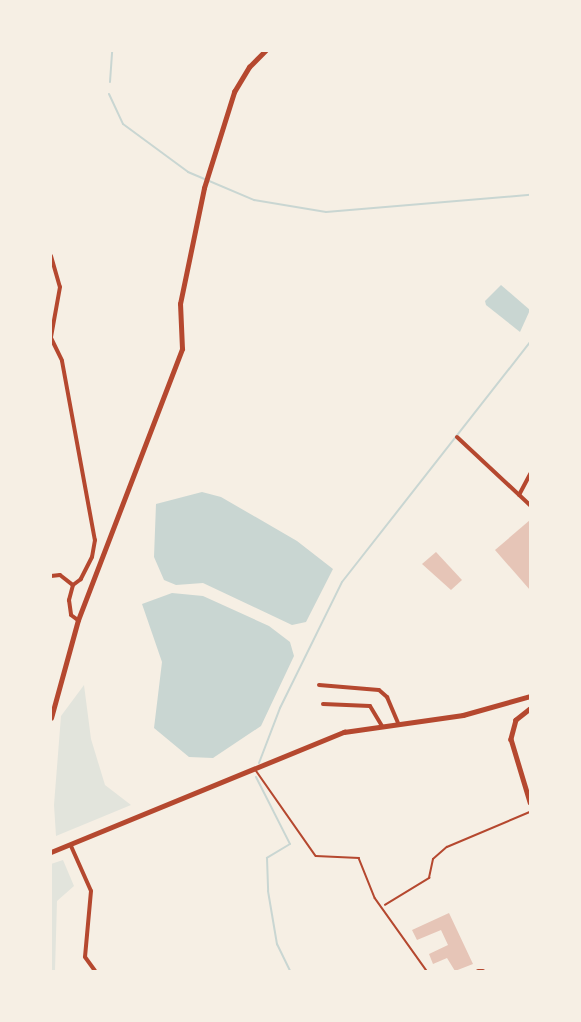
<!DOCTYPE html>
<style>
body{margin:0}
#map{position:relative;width:581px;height:1022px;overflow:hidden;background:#f6efe4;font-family:Commissioner,sans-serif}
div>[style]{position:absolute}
.green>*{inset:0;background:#e2e4dc}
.water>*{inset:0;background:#c9d6d2}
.stream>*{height:2px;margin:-1px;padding:0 1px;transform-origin:1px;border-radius:1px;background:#c9d6d2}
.building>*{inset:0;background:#e6c5b7}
.service>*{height:1.5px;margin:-0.75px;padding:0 0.75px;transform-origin:0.75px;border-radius:0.75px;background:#b5482f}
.minor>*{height:4px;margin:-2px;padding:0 2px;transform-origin:2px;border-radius:2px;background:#b5482f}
.tertiary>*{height:4.5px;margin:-2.25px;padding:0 2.25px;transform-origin:2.25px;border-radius:2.25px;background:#b5482f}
span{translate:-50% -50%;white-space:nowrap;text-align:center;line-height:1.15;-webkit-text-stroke:6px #f6efe4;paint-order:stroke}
.frame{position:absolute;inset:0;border:52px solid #f6efe4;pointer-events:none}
</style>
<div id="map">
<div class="green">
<i style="clip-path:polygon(84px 685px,91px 739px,105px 785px,131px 805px,56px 836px,54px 805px,61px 716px)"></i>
<i style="clip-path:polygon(63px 860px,74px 886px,57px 901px,55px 971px,51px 971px,51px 864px)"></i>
</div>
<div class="water">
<i style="clip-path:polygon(501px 285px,530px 310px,520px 332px,486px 305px,485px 301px)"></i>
<i style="clip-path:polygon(202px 492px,221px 497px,297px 541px,333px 569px,306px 622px,292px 625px,203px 583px,176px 585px,164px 580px,154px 557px,156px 504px)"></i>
<i style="clip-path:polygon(172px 593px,203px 596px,269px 626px,290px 642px,294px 656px,261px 726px,213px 758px,189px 757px,154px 728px,162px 662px,142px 604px)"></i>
</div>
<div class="stream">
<i style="left:110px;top:82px;width:31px;rotate:-86deg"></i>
<i style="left:109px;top:94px;width:33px;rotate:65deg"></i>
<i style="left:123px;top:124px;width:81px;rotate:36.4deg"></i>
<i style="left:188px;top:172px;width:72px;rotate:23deg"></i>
<i style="left:254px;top:200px;width:73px;rotate:9.5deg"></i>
<i style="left:326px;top:212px;width:205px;rotate:-4.8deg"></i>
<i style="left:259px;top:763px;width:59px;rotate:-69.1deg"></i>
<i style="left:280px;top:708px;width:140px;rotate:-63.8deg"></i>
<i style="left:342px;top:582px;width:305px;rotate:-51.9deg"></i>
<i style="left:256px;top:777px;width:75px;rotate:63.1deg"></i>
<i style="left:290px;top:844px;width:27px;rotate:149deg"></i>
<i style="left:267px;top:858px;width:33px;rotate:88deg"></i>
<i style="left:268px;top:891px;width:54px;rotate:80.4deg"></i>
<i style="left:277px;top:944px;width:30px;rotate:64deg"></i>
</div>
<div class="building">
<i style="clip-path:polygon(530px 520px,530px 590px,495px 550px)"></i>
<i style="clip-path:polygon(436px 552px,462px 580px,451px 590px,422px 564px)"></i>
<i style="clip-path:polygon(449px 913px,473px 964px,455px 971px,447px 958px,433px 964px,429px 954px,448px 945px,441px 930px,417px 940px,412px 930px)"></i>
</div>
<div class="service">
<i style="left:255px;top:769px;width:106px;rotate:55deg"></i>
<i style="left:316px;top:856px;width:43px;rotate:2.7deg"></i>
<i style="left:359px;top:858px;width:43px;rotate:68.2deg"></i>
<i style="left:375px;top:898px;width:90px;rotate:54.5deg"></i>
<i style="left:385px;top:905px;width:52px;rotate:-31.5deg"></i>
<i style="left:429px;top:878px;width:19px;rotate:-78deg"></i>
<i style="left:433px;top:859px;width:18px;rotate:-41deg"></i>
<i style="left:447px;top:847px;width:90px;rotate:-22.9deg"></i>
</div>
<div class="minor">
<i style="left:51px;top:256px;width:32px;rotate:74deg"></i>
<i style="left:60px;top:287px;width:51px;rotate:100.2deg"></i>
<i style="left:51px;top:338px;width:25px;rotate:64deg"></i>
<i style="left:62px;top:361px;width:182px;rotate:79.6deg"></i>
<i style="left:95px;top:540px;width:17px;rotate:100deg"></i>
<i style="left:92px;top:557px;width:25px;rotate:117deg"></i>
<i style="left:81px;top:579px;width:10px;rotate:143deg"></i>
<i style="left:73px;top:585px;width:16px;rotate:105deg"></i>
<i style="left:69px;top:600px;width:15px;rotate:82deg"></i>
<i style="left:71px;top:615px;width:9px;rotate:36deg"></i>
<i style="left:457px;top:437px;width:100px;rotate:43deg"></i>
<i style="left:519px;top:495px;width:24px;rotate:-62deg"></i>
<i style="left:51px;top:576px;width:9px;rotate:-6deg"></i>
<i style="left:60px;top:575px;width:16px;rotate:38deg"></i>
<i style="left:319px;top:685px;width:60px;rotate:4.8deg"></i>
<i style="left:379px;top:690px;width:11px;rotate:41deg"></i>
<i style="left:387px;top:697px;width:28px;rotate:67deg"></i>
<i style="left:323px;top:704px;width:47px;rotate:2.4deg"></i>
<i style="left:370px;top:706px;width:23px;rotate:59deg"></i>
<i style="left:71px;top:846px;width:49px;rotate:66deg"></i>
<i style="left:91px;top:891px;width:66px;rotate:95.2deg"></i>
<i style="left:85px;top:957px;width:17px;rotate:54deg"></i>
<i style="left:478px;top:971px;width:5px"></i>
</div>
<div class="tertiary">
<i style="left:530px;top:709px;width:18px;rotate:142deg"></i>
<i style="left:516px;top:720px;width:20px;rotate:105deg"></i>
<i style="left:511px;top:739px;width:66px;rotate:73.2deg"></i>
<i style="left:51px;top:718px;width:102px;rotate:-74.6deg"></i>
<i style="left:78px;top:620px;width:290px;rotate:-69deg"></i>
<i style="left:182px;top:349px;width:45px;rotate:-92.5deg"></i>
<i style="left:180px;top:304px;width:118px;rotate:-78.3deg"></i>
<i style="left:204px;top:188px;width:101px;rotate:-72.6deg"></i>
<i style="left:234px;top:92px;width:29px;rotate:-59deg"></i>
<i style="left:249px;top:67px;width:23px;rotate:-45deg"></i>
<i style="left:51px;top:852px;width:317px;rotate:-22.3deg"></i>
<i style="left:344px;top:732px;width:120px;rotate:-8.1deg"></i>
<i style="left:463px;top:715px;width:70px;rotate:-15.8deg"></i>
</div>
<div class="frame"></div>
</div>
